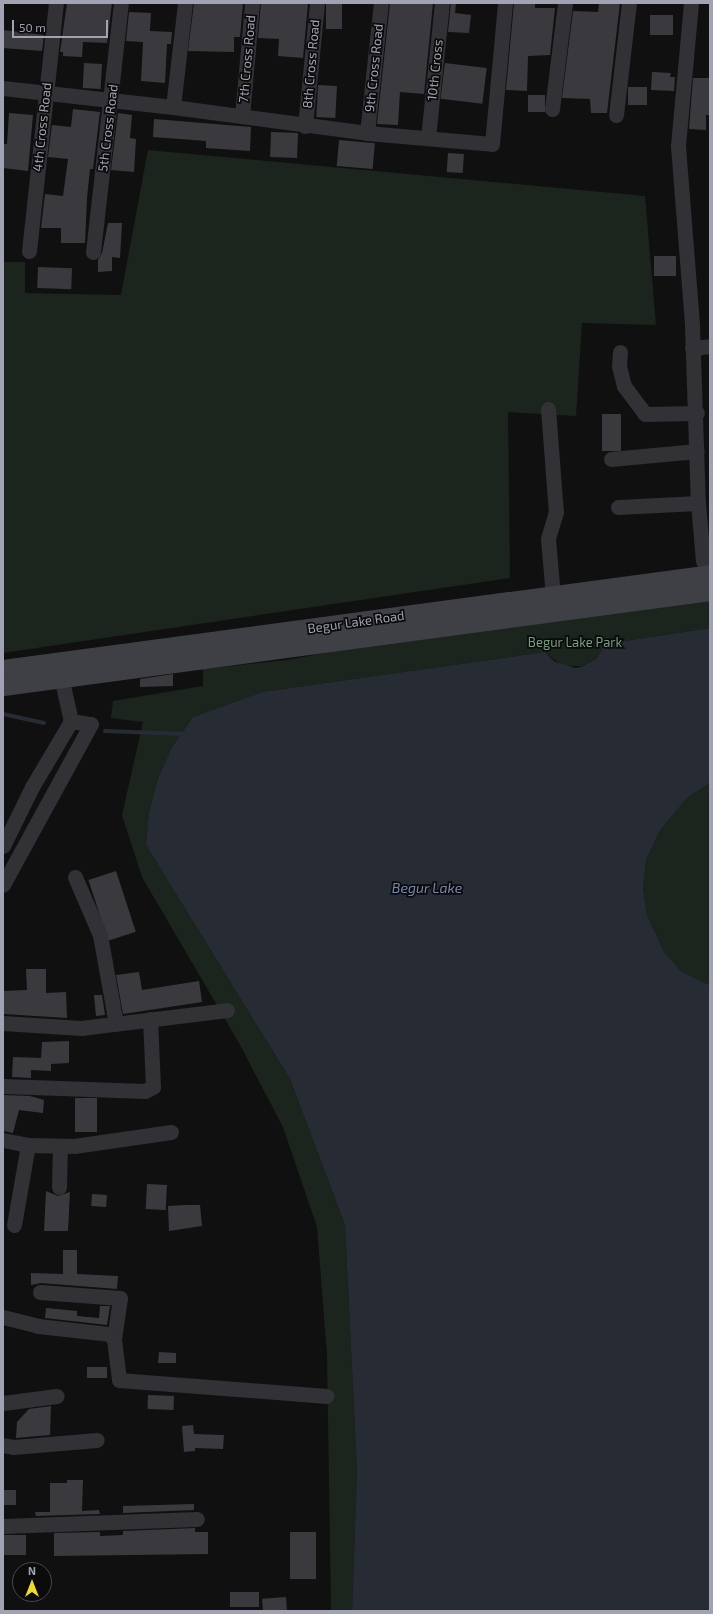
<!DOCTYPE html>
<style>
body{margin:0}
#map{position:relative;width:713px;height:1614px;overflow:hidden;background:#101011;font-family:"Exo 2",sans-serif}
div>[style]{position:absolute}
.green>*{inset:0;background:#1c241e}
.water>*{inset:0;background:#272b34}
.stream>*{height:4px;margin:-2px;padding:0 2px;transform-origin:2px;border-radius:2px;background:#272b34}
.building>*{inset:0;background:#3a3a3e;transform-origin:0 0}
.minor>*{height:15px;margin:-7.5px;padding:0 7.5px;transform-origin:7.5px;border-radius:7.5px;background:#313136}
.secondary>*{height:21px;margin:-10.5px;padding:0 10.5px;transform-origin:10.5px;border-radius:10.5px;background:#3f3f46}
span{translate:-50% -50%;white-space:nowrap;text-align:center;line-height:1.15;-webkit-text-stroke:3.5px #0b0b0c;paint-order:stroke}
.street-label{font-size:13px;color:#a1a2b2}
.park-label{font-size:13px;color:#789d82}
.water-label{font-size:14px;color:#7788ae;font-style:italic}
.frame{position:absolute;inset:0;border:4px solid #a1a2b2;pointer-events:none}
.north{position:absolute;left:12px;top:1562px;width:40px;height:40px;box-sizing:border-box;background:#0b0b0c;border:1px solid #47474e;border-radius:50%;rotate:0deg;font-size:11px;font-weight:700;line-height:16px;text-align:center;color:#a1a2b2}
.north::after{content:'';display:block;margin:auto;width:14px;height:18px;background:#f0da29;clip-path:polygon(50% 0,100% 100%,50% 72%,0 100%)}
.scale{position:absolute;left:12px;top:20px;width:96px;height:18px;box-sizing:border-box;border:2px solid #a1a2b2;border-top:0;padding-left:5px;font-size:12px;line-height:14px;white-space:nowrap;color:#a1a2b2;-webkit-text-stroke:3px #0b0b0c;paint-order:stroke}
</style>
<div id="map">
<div class="green">
<i style="clip-path:polygon(148px 150px,645px 196px,656px 325px,582px 323px,576px 416px,508px 412px,510px 578px,3px 653px,3px 262px,25px 262px,25px 293px,121px 295px)"></i>
<i style="clip-path:polygon(710px 599px,710px 628px,605px 644px,597px 658px,584px 666px,562px 666px,545px 652px,262px 692px,193px 717px,172px 747px,157px 781px,149px 812px,146px 845px,290px 1079px,345px 1225px,357px 1471px,352px 1611px,331px 1611px,327px 1355px,317px 1227px,283px 1127px,239px 1043px,142px 877px,122px 815px,143px 722px,111px 718px,113px 701px,203px 686px,203px 669px,287px 660px,427px 634px)"></i>
<i style="clip-path:polygon(710px 783px,710px 985px,682px 972px,664px 952px,647px 915px,643px 888px,646px 861px,659px 832px,687px 798px)"></i>
</div>
<div class="water">
<i style="clip-path:polygon(710px 628px,710px 783px,687px 798px,659px 832px,646px 861px,643px 888px,647px 915px,664px 952px,682px 972px,710px 985px,710px 1611px,352px 1611px,357px 1471px,345px 1225px,290px 1079px,146px 845px,149px 812px,157px 781px,172px 747px,193px 717px,262px 692px,545px 652px,555px 662px,576px 668px,584px 666px,597px 658px,605px 644px)"></i>
</div>
<div class="stream">
<i style="left:3px;top:714px;width:42px;rotate:12.4deg"></i>
<i style="left:105px;top:731px;width:80px;rotate:2.1deg"></i>
</div>
<div class="building">
<i style="clip-path:polygon(67px 3px,112px 3px,107px 43px,83px 42px,82px 57px,63px 56px,63px 52px,60px 52px)"></i>
<i style="clip-path:polygon(194px 3px,243px 3px,240px 37px,234px 37px,234px 52px,188px 51px)"></i>
<i style="clip-path:polygon(261px 3px,308px 3px,303px 58px,278px 56px,279px 39px,258px 38px)"></i>
<i style="left:326px;top:3px;width:16px;height:26px"></i>
<i style="clip-path:polygon(390px 3px,433px 3px,424px 94px,400px 92px,398px 125px,377px 124px)"></i>
<i style="clip-path:polygon(451px 3px,456px 3px,455px 13px,471px 15px,469px 33px,448px 32px)"></i>
<i style="clip-path:polygon(514px 3px,535px 3px,535px 8px,555px 8px,550px 55px,528px 56px,527px 91px,506px 90px)"></i>
<i style="clip-path:polygon(599px 3px,620px 3px,607px 113px,591px 113px,590px 99px,562px 98px,573px 11px,598px 12px)"></i>
<i style="clip-path:polygon(129px 12px,151px 13px,150px 31px,172px 32px,171px 44px,167px 44px,165px 83px,141px 81px,143px 42px,126px 41px)"></i>
<i style="left:650px;top:15px;width:23px;height:20px"></i>
<i style="clip-path:polygon(3px 30px,44px 35px,42px 51px,3px 48px)"></i>
<i style="left:84px;top:63px;width:18px;height:25px;rotate:3deg"></i>
<i style="left:445px;top:63px;width:42px;height:36px;rotate:7deg"></i>
<i style="clip-path:polygon(652px 72px,671px 73px,670px 77px,675px 77px,674px 91px,651px 90px)"></i>
<i style="clip-path:polygon(693px 78px,710px 78px,710px 115px,706px 115px,706px 130px,689px 129px)"></i>
<i style="left:318px;top:85px;width:19px;height:32px;rotate:3deg"></i>
<i style="left:628px;top:87px;width:19px;height:18px"></i>
<i style="left:528px;top:95px;width:17px;height:17px"></i>
<i style="clip-path:polygon(73px 109px,100px 112px,93px 169px,90px 169px,87px 198px,85px 243px,61px 243px,61px 228px,41px 228px,45px 194px,63px 196px,68px 159px,48px 157px,52px 125px,71px 127px)"></i>
<i style="clip-path:polygon(9px 113px,33px 115px,28px 171px,3px 168px,3px 144px,7px 144px)"></i>
<i style="clip-path:polygon(118px 113px,132px 115px,130px 138px,136px 139px,134px 172px,111px 170px)"></i>
<i style="clip-path:polygon(154px 119px,251px 127px,250px 151px,206px 148px,206px 141px,153px 137px)"></i>
<i style="left:271px;top:132px;width:27px;height:25px;rotate:2deg"></i>
<i style="left:339px;top:140px;width:36px;height:26px;rotate:5deg"></i>
<i style="left:448px;top:153px;width:16px;height:19px;rotate:4deg"></i>
<i style="clip-path:polygon(108px 223px,122px 223px,120px 258px,112px 257px,112px 271px,98px 272px,98px 260px,102px 253px)"></i>
<i style="left:654px;top:256px;width:22px;height:20px"></i>
<i style="left:38px;top:267px;width:34px;height:21px;rotate:2deg"></i>
<i style="left:602px;top:414px;width:19px;height:37px"></i>
<i style="clip-path:polygon(173px 674px,173px 686px,140px 687px,140px 679px)"></i>
<i style="left:116px;top:871px;width:64px;height:29px;rotate:72deg"></i>
<i style="clip-path:polygon(26px 969px,46px 969px,46px 993px,66px 992px,67px 1018px,3px 1014px,3px 991px,27px 990px)"></i>
<i style="clip-path:polygon(139px 972px,142px 990px,199px 981px,202px 1002px,123px 1014px,116px 975px)"></i>
<i style="clip-path:polygon(94px 995px,102px 995px,105px 1015px,96px 1016px)"></i>
<i style="clip-path:polygon(69px 1041px,69px 1063px,51px 1064px,51px 1071px,31px 1070px,31px 1078px,12px 1077px,13px 1057px,41px 1058px,42px 1042px)"></i>
<i style="clip-path:polygon(4px 1095px,30px 1096px,44px 1100px,43px 1113px,19px 1110px,13px 1133px,3px 1131px)"></i>
<i style="left:75px;top:1098px;width:22px;height:34px"></i>
<i style="left:147px;top:1184px;width:20px;height:25px;rotate:3deg"></i>
<i style="clip-path:polygon(46px 1191px,58px 1196px,70px 1192px,68px 1231px,44px 1231px)"></i>
<i style="left:92px;top:1194px;width:15px;height:12px;rotate:4deg"></i>
<i style="clip-path:polygon(185px 1205px,200px 1205px,202px 1226px,169px 1231px,168px 1206px)"></i>
<i style="clip-path:polygon(63px 1250px,77px 1250px,77px 1274px,118px 1276px,117px 1289px,41px 1283px,31px 1285px,31px 1273px,63px 1274px)"></i>
<i style="clip-path:polygon(100px 1306px,110px 1306px,107px 1325px,45px 1318px,46px 1308px,77px 1311px,77px 1316px,99px 1318px)"></i>
<i style="clip-path:polygon(159px 1352px,176px 1353px,176px 1363px,158px 1363px)"></i>
<i style="left:107px;top:1367px;width:11px;height:20px;rotate:90deg"></i>
<i style="left:148px;top:1395px;width:26px;height:14px;rotate:2deg"></i>
<i style="clip-path:polygon(51px 1406px,50px 1435px,16px 1438px,17px 1422px,29px 1409px)"></i>
<i style="clip-path:polygon(193px 1425px,194px 1434px,224px 1435px,223px 1449px,195px 1448px,195px 1451px,184px 1452px,182px 1426px)"></i>
<i style="clip-path:polygon(67px 1480px,83px 1480px,82px 1511px,99px 1510px,100px 1514px,36px 1516px,35px 1512px,50px 1512px,50px 1483px,67px 1483px)"></i>
<i style="left:3px;top:1490px;width:13px;height:15px"></i>
<i style="clip-path:polygon(194px 1504px,194px 1510px,123px 1513px,123px 1506px)"></i>
<i style="clip-path:polygon(195px 1528px,195px 1532px,208px 1532px,208px 1554px,54px 1556px,54px 1533px,100px 1532px,100px 1536px,123px 1535px,123px 1531px)"></i>
<i style="left:290px;top:1532px;width:26px;height:47px"></i>
<i style="left:3px;top:1535px;width:23px;height:20px"></i>
<i style="left:230px;top:1592px;width:29px;height:15px"></i>
<i style="left:286px;top:1597px;width:14px;height:24px;rotate:86deg"></i>
</div>
<div class="minor">
<i style="left:691px;top:3px;width:144px;rotate:95.2deg"></i>
<i style="left:678px;top:146px;width:180px;rotate:85.5deg"></i>
<i style="left:692px;top:325px;width:178px;rotate:88.1deg"></i>
<i style="left:698px;top:503px;width:58px;rotate:85.1deg"></i>
<i style="left:3px;top:88px;width:171px;rotate:6.4deg"></i>
<i style="left:173px;top:107px;width:196px;rotate:7.6deg"></i>
<i style="left:367px;top:133px;width:125px;rotate:5deg"></i>
<i style="left:492px;top:144px;width:142px;rotate:-84.7deg"></i>
<i style="left:173px;top:107px;width:105px;rotate:-83.4deg"></i>
<i style="left:552px;top:109px;width:107px;rotate:-83deg"></i>
<i style="left:616px;top:115px;width:113px;rotate:-83.4deg"></i>
<i style="left:242px;top:116px;width:113px;rotate:-84.9deg"></i>
<i style="left:305px;top:126px;width:124px;rotate:-84.4deg"></i>
<i style="left:367px;top:133px;width:131px;rotate:-83.9deg"></i>
<i style="left:428px;top:138px;width:136px;rotate:-84.1deg"></i>
<i style="left:29px;top:251px;width:249px;rotate:-83.8deg"></i>
<i style="left:93px;top:252px;width:251px;rotate:-83.6deg"></i>
<i style="left:692px;top:348px;width:18px;rotate:-6deg"></i>
<i style="left:620px;top:352px;width:14px;rotate:94deg"></i>
<i style="left:619px;top:366px;width:21px;rotate:76deg"></i>
<i style="left:624px;top:386px;width:35px;rotate:53deg"></i>
<i style="left:645px;top:414px;width:52px;rotate:-1.1deg"></i>
<i style="left:548px;top:409px;width:103px;rotate:85.6deg"></i>
<i style="left:556px;top:512px;width:28px;rotate:107deg"></i>
<i style="left:548px;top:539px;width:57px;rotate:85deg"></i>
<i style="left:611px;top:459px;width:86px;rotate:-5.3deg"></i>
<i style="left:618px;top:507px;width:80px;rotate:-2.9deg"></i>
<i style="left:61px;top:677px;width:45px;rotate:77.2deg"></i>
<i style="left:3px;top:846px;width:66px;rotate:-63.8deg"></i>
<i style="left:32px;top:787px;width:77px;rotate:-59.4deg"></i>
<i style="left:71px;top:721px;width:20px;rotate:9deg"></i>
<i style="left:91px;top:724px;width:183px;rotate:118.7deg"></i>
<i style="left:75px;top:877px;width:63px;rotate:66.7deg"></i>
<i style="left:100px;top:935px;width:90px;rotate:79.8deg"></i>
<i style="left:3px;top:1023px;width:78px;rotate:3.7deg"></i>
<i style="left:81px;top:1028px;width:147px;rotate:-7deg"></i>
<i style="left:3px;top:1086px;width:142px;rotate:2deg"></i>
<i style="left:145px;top:1091px;width:9px;rotate:-27deg"></i>
<i style="left:153px;top:1087px;width:68px;rotate:-92.5deg"></i>
<i style="left:3px;top:1140px;width:25px;rotate:11deg"></i>
<i style="left:28px;top:1145px;width:46px;rotate:1.2deg"></i>
<i style="left:74px;top:1146px;width:98px;rotate:-8.2deg"></i>
<i style="left:59px;top:1187px;width:41px;rotate:-88.6deg"></i>
<i style="left:14px;top:1225px;width:81px;rotate:-80.1deg"></i>
<i style="left:40px;top:1292px;width:80px;rotate:4.3deg"></i>
<i style="left:120px;top:1298px;width:41px;rotate:98.3deg"></i>
<i style="left:114px;top:1339px;width:41px;rotate:83deg"></i>
<i style="left:119px;top:1380px;width:208px;rotate:4.4deg"></i>
<i style="left:3px;top:1317px;width:36px;rotate:14deg"></i>
<i style="left:38px;top:1326px;width:71px;rotate:6.4deg"></i>
<i style="left:109px;top:1334px;width:7px;rotate:45deg"></i>
<i style="left:3px;top:1403px;width:54px;rotate:-7.4deg"></i>
<i style="left:3px;top:1445px;width:10px;rotate:11deg"></i>
<i style="left:13px;top:1447px;width:84px;rotate:-4.8deg"></i>
<i style="left:3px;top:1526px;width:194px;rotate:-2.1deg"></i>
</div>
<div class="secondary">
<i style="left:3px;top:670px;width:713px;rotate:-7.65deg"></i>
<i style="left:3px;top:685px;width:713px;rotate:-7.65deg"></i>
</div>
<div class="street-label">
<span style="left:247px;top:59px;rotate:-85deg">7th Cross Road</span>
<span style="left:311px;top:64px;rotate:-85deg">8th Cross Road</span>
<span style="left:374px;top:68px;rotate:-84deg">9th Cross Road</span>
<span style="left:435px;top:70px;rotate:-84deg">10th Cross</span>
<span style="left:42px;top:127px;rotate:-84deg">4th Cross Road</span>
<span style="left:108px;top:128px;rotate:-83deg">5th Cross Road</span>
<span style="left:356px;top:622px;rotate:-8deg">Begur Lake Road</span>
</div>
<div class="park-label">
<span style="left:575px;top:642px">Begur Lake Park</span>
</div>
<div class="water-label">
<span style="left:427px;top:888px">Begur Lake</span>
</div>
<div class="frame"></div>
<div class="north">N</div>
<div class="scale">50 m</div>
</div>
